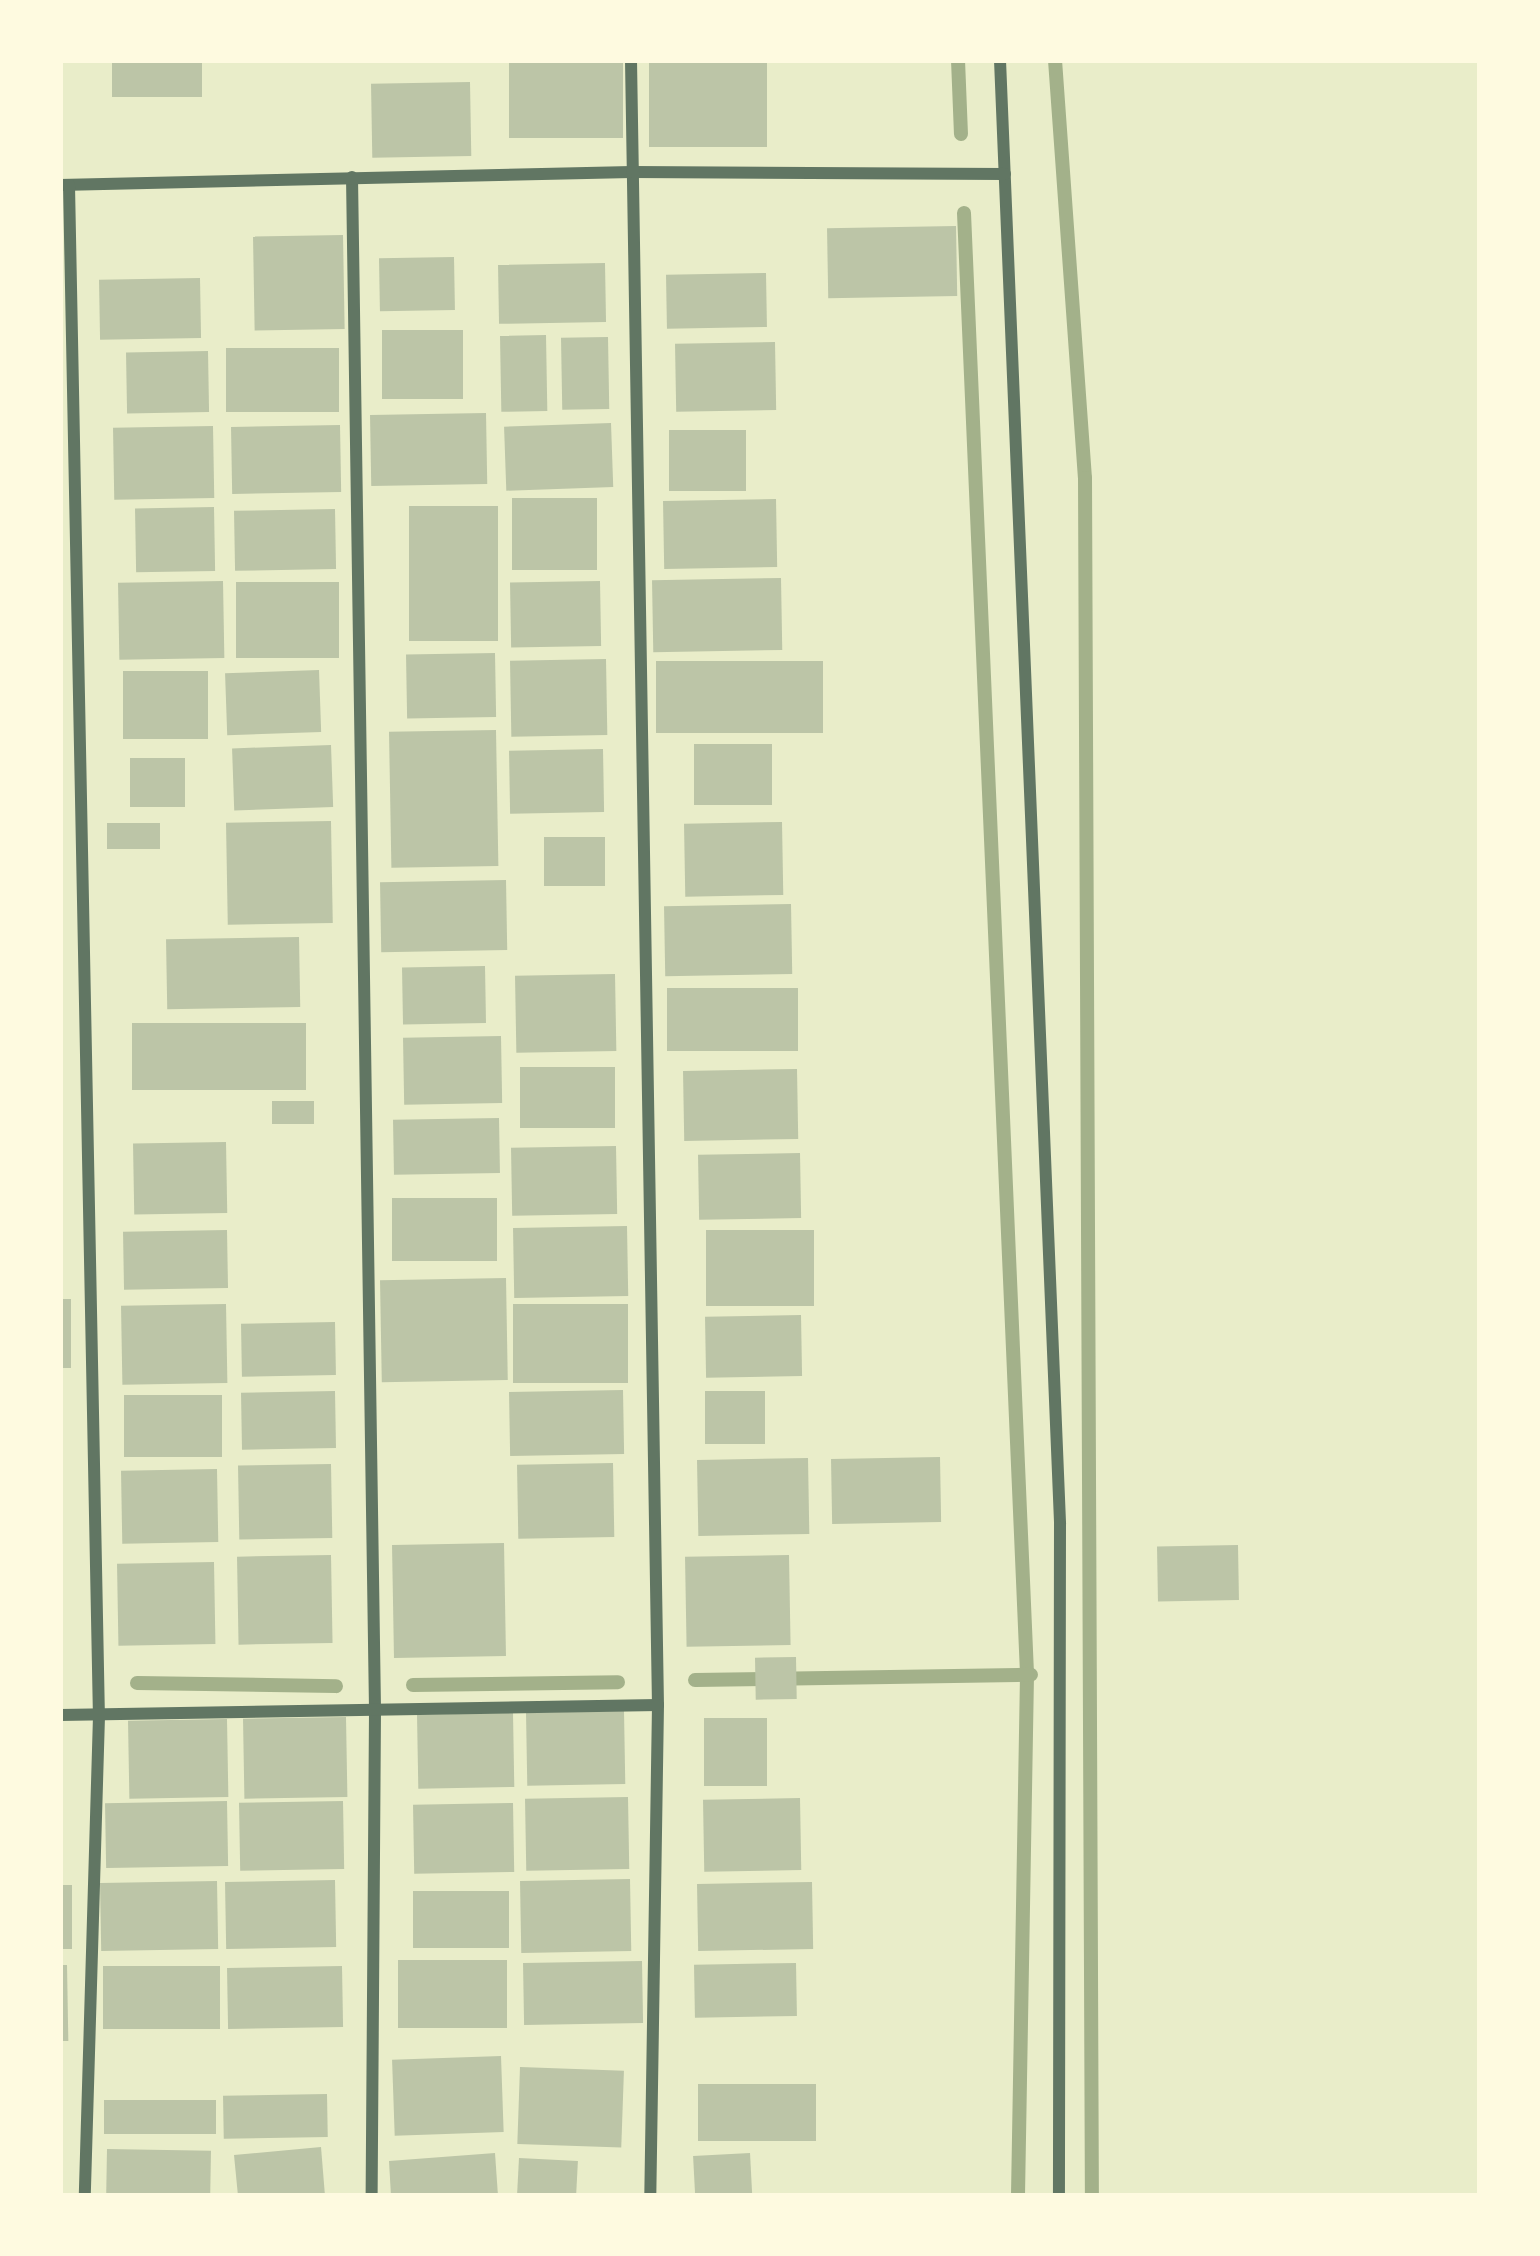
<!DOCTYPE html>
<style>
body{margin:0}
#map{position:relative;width:1540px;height:2256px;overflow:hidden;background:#e9edc9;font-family:"Titillium Web",sans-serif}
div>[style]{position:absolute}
.stream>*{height:14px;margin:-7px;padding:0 7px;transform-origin:7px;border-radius:7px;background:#a3b18a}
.building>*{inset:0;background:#bcc5a7;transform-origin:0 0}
.minor>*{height:12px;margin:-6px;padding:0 6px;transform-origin:6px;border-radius:6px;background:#617663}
span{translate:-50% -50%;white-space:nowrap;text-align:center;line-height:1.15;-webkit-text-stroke:12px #fefae0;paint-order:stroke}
.frame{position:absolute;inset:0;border:63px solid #fefae0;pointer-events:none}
</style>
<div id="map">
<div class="stream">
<i style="left:958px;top:60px;width:74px;rotate:87.7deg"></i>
<i style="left:1055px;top:60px;width:419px;rotate:85.9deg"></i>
<i style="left:1085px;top:478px;width:1718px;rotate:89.77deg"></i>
<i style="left:964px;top:213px;width:1463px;rotate:87.53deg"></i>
<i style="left:1027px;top:1675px;width:521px;rotate:90.99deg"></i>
<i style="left:695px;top:1680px;width:336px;rotate:-0.9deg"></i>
<i style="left:137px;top:1683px;width:199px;rotate:0.9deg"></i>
<i style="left:413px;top:1685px;width:205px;rotate:-0.8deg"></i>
</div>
<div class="building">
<i style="left:112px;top:60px;width:90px;height:37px"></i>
<i style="left:509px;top:60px;width:114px;height:78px"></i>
<i style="left:649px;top:60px;width:118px;height:87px"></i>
<i style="left:470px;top:82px;width:74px;height:99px;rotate:89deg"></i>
<i style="left:956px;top:226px;width:70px;height:129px;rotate:89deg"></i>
<i style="left:343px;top:235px;width:94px;height:90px;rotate:89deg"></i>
<i style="left:454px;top:257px;width:53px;height:75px;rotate:89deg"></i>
<i style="left:605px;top:263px;width:59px;height:107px;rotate:89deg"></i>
<i style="left:766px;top:273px;width:54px;height:100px;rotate:89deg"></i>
<i style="left:200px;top:278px;width:60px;height:101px;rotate:89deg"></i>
<i style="left:382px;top:330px;width:81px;height:69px"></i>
<i style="left:546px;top:335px;width:76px;height:46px;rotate:89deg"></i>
<i style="left:608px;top:337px;width:72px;height:47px;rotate:89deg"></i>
<i style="left:775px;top:342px;width:68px;height:100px;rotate:89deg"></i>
<i style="left:339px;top:348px;width:64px;height:113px;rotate:90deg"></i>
<i style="left:208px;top:351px;width:61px;height:82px;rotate:89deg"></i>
<i style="left:486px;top:413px;width:71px;height:116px;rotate:89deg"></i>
<i style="left:611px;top:423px;width:64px;height:107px;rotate:88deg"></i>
<i style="left:340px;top:425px;width:67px;height:109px;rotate:89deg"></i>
<i style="left:213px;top:426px;width:72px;height:100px;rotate:89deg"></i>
<i style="left:669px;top:430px;width:77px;height:61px"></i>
<i style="left:597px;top:498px;width:72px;height:85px;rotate:90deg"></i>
<i style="left:776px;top:499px;width:68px;height:113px;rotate:89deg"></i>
<i style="left:498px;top:506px;width:135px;height:89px;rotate:90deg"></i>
<i style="left:214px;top:507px;width:64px;height:79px;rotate:89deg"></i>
<i style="left:335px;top:509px;width:60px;height:101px;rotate:89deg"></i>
<i style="left:781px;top:578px;width:72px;height:129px;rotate:89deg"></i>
<i style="left:223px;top:581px;width:77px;height:105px;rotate:89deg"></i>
<i style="left:600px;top:581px;width:65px;height:90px;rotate:89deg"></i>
<i style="left:339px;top:582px;width:76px;height:103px;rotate:90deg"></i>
<i style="left:495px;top:653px;width:64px;height:89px;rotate:89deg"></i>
<i style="left:606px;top:659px;width:76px;height:96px;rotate:89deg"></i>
<i style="left:823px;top:661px;width:72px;height:167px;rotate:90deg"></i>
<i style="left:319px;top:670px;width:62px;height:94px;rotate:88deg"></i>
<i style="left:208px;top:671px;width:68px;height:85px;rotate:90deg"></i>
<i style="left:496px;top:730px;width:136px;height:107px;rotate:89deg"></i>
<i style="left:772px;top:744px;width:61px;height:78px;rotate:90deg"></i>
<i style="left:331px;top:745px;width:62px;height:99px;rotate:88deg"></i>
<i style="left:603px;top:749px;width:63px;height:94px;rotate:89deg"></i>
<i style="left:130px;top:758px;width:55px;height:49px"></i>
<i style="left:331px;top:821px;width:102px;height:105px;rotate:89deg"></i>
<i style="left:782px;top:822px;width:73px;height:98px;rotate:89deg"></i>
<i style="left:160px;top:823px;width:26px;height:53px;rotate:90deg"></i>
<i style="left:605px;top:837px;width:49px;height:61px;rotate:90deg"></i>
<i style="left:506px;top:880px;width:70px;height:126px;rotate:89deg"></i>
<i style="left:791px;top:904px;width:70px;height:127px;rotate:89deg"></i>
<i style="left:299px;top:937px;width:70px;height:133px;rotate:89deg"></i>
<i style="left:485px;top:966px;width:57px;height:83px;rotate:89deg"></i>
<i style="left:615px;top:974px;width:77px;height:100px;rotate:89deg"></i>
<i style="left:667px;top:988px;width:131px;height:63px"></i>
<i style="left:306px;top:1023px;width:67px;height:174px;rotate:90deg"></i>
<i style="left:501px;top:1036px;width:67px;height:98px;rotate:89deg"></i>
<i style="left:520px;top:1067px;width:95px;height:61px"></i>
<i style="left:797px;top:1069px;width:70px;height:114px;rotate:89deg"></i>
<i style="left:272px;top:1101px;width:42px;height:23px"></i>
<i style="left:499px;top:1118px;width:55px;height:106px;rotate:89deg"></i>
<i style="left:226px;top:1142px;width:71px;height:93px;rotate:89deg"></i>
<i style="left:616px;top:1146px;width:68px;height:105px;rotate:89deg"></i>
<i style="left:800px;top:1153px;width:65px;height:102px;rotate:89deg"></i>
<i style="left:497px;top:1198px;width:63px;height:105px;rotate:90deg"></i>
<i style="left:627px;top:1226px;width:70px;height:114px;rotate:89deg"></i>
<i style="left:227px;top:1230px;width:58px;height:104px;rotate:89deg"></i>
<i style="left:706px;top:1230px;width:108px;height:76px"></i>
<i style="left:506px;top:1278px;width:102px;height:126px;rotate:89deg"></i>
<i style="left:60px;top:1299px;width:11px;height:69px"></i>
<i style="left:226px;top:1304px;width:79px;height:105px;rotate:89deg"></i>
<i style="left:513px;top:1304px;width:115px;height:79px"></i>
<i style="left:801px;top:1315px;width:61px;height:96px;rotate:89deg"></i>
<i style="left:335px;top:1322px;width:53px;height:94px;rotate:89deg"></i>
<i style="left:623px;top:1390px;width:64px;height:114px;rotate:89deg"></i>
<i style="left:335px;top:1391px;width:57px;height:94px;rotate:89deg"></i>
<i style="left:705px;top:1391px;width:60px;height:53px"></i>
<i style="left:222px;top:1395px;width:62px;height:98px;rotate:90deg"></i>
<i style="left:940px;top:1457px;width:65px;height:109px;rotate:89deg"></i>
<i style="left:808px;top:1458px;width:76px;height:111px;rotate:89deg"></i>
<i style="left:613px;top:1463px;width:74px;height:96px;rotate:89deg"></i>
<i style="left:331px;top:1464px;width:74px;height:93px;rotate:89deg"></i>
<i style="left:217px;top:1469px;width:73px;height:96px;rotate:89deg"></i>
<i style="left:504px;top:1543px;width:113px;height:112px;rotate:89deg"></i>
<i style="left:1238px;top:1545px;width:55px;height:81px;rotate:89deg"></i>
<i style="left:331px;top:1555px;width:88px;height:94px;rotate:89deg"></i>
<i style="left:789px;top:1555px;width:90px;height:104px;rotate:89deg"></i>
<i style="left:214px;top:1562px;width:82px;height:97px;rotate:89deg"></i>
<i style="left:796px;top:1657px;width:42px;height:41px;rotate:89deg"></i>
<i style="left:624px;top:1711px;width:73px;height:98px;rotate:89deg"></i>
<i style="left:513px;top:1713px;width:74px;height:96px;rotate:89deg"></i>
<i style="left:346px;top:1717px;width:80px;height:103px;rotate:89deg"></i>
<i style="left:704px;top:1718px;width:63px;height:68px"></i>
<i style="left:227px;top:1719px;width:78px;height:99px;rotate:89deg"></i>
<i style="left:628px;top:1797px;width:72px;height:103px;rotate:89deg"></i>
<i style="left:800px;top:1798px;width:72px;height:97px;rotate:89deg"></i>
<i style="left:227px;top:1801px;width:65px;height:122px;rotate:89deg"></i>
<i style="left:343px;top:1801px;width:68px;height:104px;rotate:89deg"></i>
<i style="left:513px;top:1803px;width:69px;height:100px;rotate:89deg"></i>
<i style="left:630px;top:1879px;width:72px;height:110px;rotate:89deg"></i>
<i style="left:335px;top:1880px;width:67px;height:110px;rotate:89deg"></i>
<i style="left:217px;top:1881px;width:68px;height:117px;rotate:89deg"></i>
<i style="left:812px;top:1882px;width:67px;height:115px;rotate:89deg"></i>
<i style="left:60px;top:1885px;width:12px;height:64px"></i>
<i style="left:509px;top:1891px;width:57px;height:96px;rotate:90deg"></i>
<i style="left:398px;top:1960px;width:109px;height:68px"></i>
<i style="left:642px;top:1961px;width:62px;height:119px;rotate:89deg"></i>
<i style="left:796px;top:1963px;width:53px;height:102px;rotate:89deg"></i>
<i style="left:67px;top:1965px;width:76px;height:7px;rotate:89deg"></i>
<i style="left:220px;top:1966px;width:63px;height:117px;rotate:90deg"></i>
<i style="left:342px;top:1966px;width:61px;height:115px;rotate:89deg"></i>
<i style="left:501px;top:2056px;width:76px;height:109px;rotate:88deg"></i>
<i style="left:520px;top:2067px;width:104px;height:77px;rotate:2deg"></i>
<i style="left:698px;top:2084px;width:118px;height:57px"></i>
<i style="left:327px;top:2094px;width:43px;height:104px;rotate:89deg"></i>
<i style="left:104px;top:2100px;width:112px;height:34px"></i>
<i style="clip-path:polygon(321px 2147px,325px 2196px,238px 2196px,234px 2155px)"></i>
<i style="left:107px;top:2149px;width:104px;height:47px;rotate:1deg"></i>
<i style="clip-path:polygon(495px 2153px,498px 2196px,391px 2196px,389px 2161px)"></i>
<i style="left:750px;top:2153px;width:43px;height:57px;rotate:87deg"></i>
<i style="left:519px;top:2158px;width:59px;height:38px;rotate:3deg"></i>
</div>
<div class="minor">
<i style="left:631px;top:60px;width:1645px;rotate:89.06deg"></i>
<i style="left:658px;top:1705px;width:491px;rotate:90.9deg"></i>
<i style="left:1000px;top:60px;width:1465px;rotate:87.65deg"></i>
<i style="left:1060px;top:1524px;width:672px;rotate:90.09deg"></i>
<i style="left:352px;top:177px;width:1534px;rotate:89.14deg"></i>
<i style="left:375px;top:1711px;width:485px;rotate:90.4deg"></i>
<i style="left:60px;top:185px;width:572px;rotate:-1.3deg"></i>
<i style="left:632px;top:172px;width:373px;rotate:0.3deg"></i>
<i style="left:69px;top:185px;width:1531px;rotate:88.88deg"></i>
<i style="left:99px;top:1716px;width:480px;rotate:91.7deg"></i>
<i style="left:60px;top:1715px;width:598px;rotate:-0.96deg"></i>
</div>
<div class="frame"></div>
</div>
